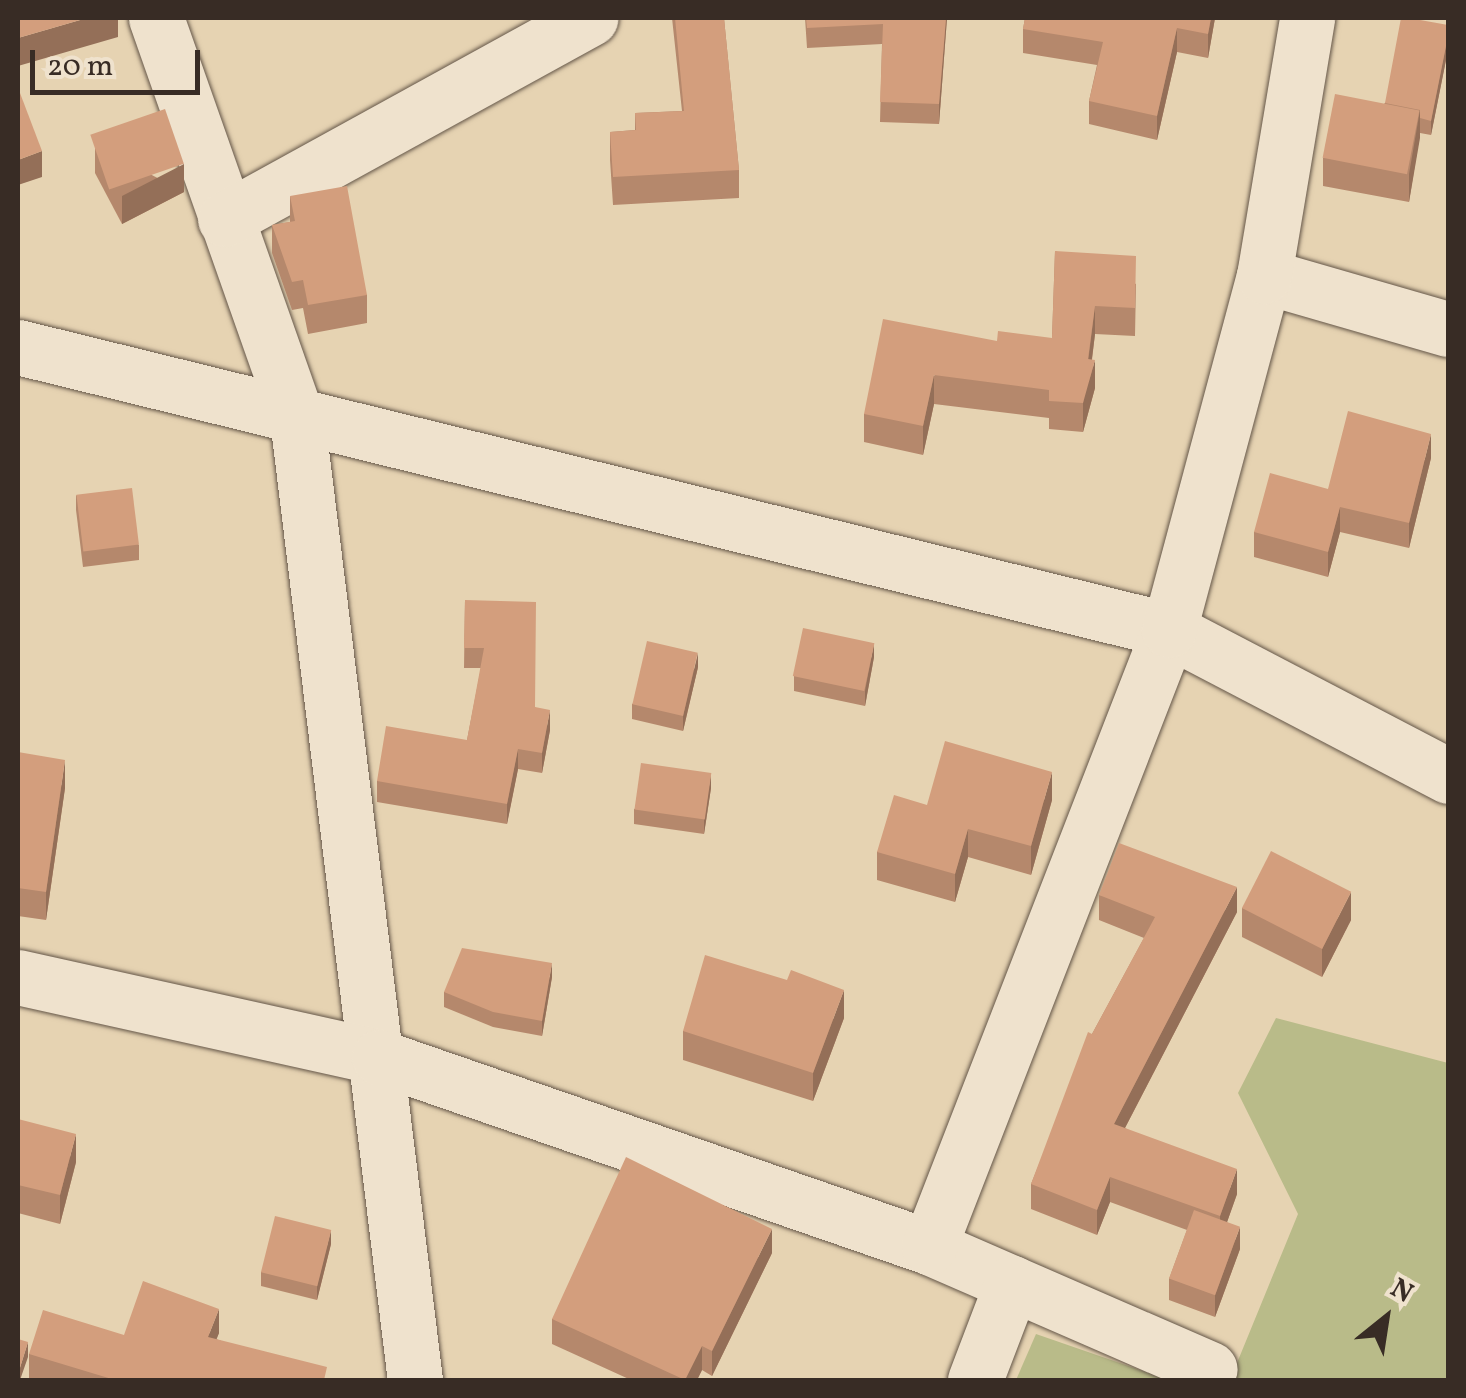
<!DOCTYPE html>
<style>
body{margin:0}
#map{position:relative;width:1466px;height:1398px;overflow:hidden;background:#e6d3b2;font-family:Vollkorn,serif}
div>[style]{position:absolute}
.green>*{inset:0;background:#b9bb89}
.roads{filter:drop-shadow(0 0 2px #645648) drop-shadow(0 0 2px #645648)}
.minor>*{height:55px;margin:-27.5px;padding:0 27.5px;transform-origin:27.5px;border-radius:27.5px;background:#efe2cd}
.wall>*{inset:0;background:#b5886c}
.shaded-wall>*{inset:0;background:#946f58}
.building>*{inset:0;background:#d39e7d;transform-origin:0 0}
span{translate:-50% -50%;white-space:nowrap;text-align:center;line-height:1.15;-webkit-text-stroke:8px #efe2cd;paint-order:stroke}
.frame{position:absolute;inset:0;border:20px solid #382c25;pointer-events:none}
.north{position:absolute;left:1336px;top:1268px;width:100px;height:100px;-webkit-text-stroke:8px #efe2cd;paint-order:stroke;rotate:30deg;font-size:28px;font-weight:700;line-height:40px;text-align:center;color:#382c25}
.north::after{content:'';display:block;margin:auto;width:35px;height:45px;background:#382c25;clip-path:polygon(50% 0,100% 100%,50% 72%,0 100%)}
.scale{position:absolute;left:30px;top:50px;width:170px;height:45px;box-sizing:border-box;border:5px solid #382c25;border-top:0;padding-left:12px;font-size:30px;line-height:35px;white-space:nowrap;color:#382c25;-webkit-text-stroke:8px #efe2cd;paint-order:stroke}
</style>
<div id="map">
<div class="green">
<i style="clip-path:polygon(1276px 1018px,1448px 1063px,1448px 1380px,1230px 1380px,1298px 1214px,1238px 1093px)"></i>
<i style="clip-path:polygon(1036px 1334px,1169px 1380px,1016px 1380px)"></i>
</div>
<div class="roads">
<div class="minor">
<i style="left:156px;top:18px;width:424px;rotate:70.6deg"></i>
<i style="left:297px;top:418px;width:969px;rotate:83.01deg"></i>
<i style="left:225px;top:219px;width:417px;rotate:-28.8deg"></i>
<i style="left:1264px;top:276px;width:191px;rotate:16.1deg"></i>
<i style="left:18px;top:347px;width:1185px;rotate:13.81deg"></i>
<i style="left:1169px;top:630px;width:315px;rotate:27.6deg"></i>
<i style="left:18px;top:977px;width:370px;rotate:12.5deg"></i>
<i style="left:379px;top:1057px;width:582px;rotate:19.06deg"></i>
<i style="left:929px;top:1247px;width:306px;rotate:23.5deg"></i>
<i style="left:929px;top:1247px;width:662px;rotate:-68.75deg"></i>
<i style="left:1169px;top:630px;width:367px;rotate:-75deg"></i>
<i style="left:1264px;top:276px;width:262px;rotate:-80.5deg"></i>
<i style="left:975px;top:1380px;width:104px;rotate:-69.1deg"></i>
</div>
</div>
<div class="wall">
<i style="clip-path:polygon(672px 18px,724px 18px,739px 170px,739px 198px,613px 205px,610px 160px,610px 132px,635px 130px,635px 113px,682px 111px)"></i>
<i style="clip-path:polygon(805px 18px,947px 18px,939px 124px,880px 122px,882px 44px,807px 48px)"></i>
<i style="clip-path:polygon(1025px 18px,1215px 18px,1208px 58px,1177px 52px,1157px 140px,1089px 124px,1089px 101px,1097px 65px,1023px 53px,1023px 29px)"></i>
<i style="clip-path:polygon(1448px 25px,1448px 50px,1431px 135px,1420px 133px,1409px 202px,1323px 186px,1323px 158px,1385px 103px)"></i>
<i style="clip-path:polygon(95px 145px,184px 192px,122px 224px,95px 173px)"></i>
<i style="clip-path:polygon(290px 196px,367px 295px,367px 323px,308px 334px,303px 308px,292px 310px,272px 253px,272px 225px,290px 222px)"></i>
<i style="clip-path:polygon(1055px 251px,1136px 284px,1135px 336px,1095px 334px,1092px 360px,1095px 388px,1083px 432px,1049px 429px,1049px 418px,934px 404px,923px 455px,864px 442px,864px 414px,997px 341px,1052px 338px)"></i>
<i style="clip-path:polygon(1431px 458px,1409px 548px,1340px 532px,1328px 577px,1254px 557px,1254px 532px,1328px 489px)"></i>
<i style="clip-path:polygon(76px 495px,139px 545px,139px 560px,83px 567px,76px 510px)"></i>
<i style="clip-path:polygon(465px 600px,550px 730px,542px 773px,518px 769px,507px 824px,377px 802px,377px 781px,467px 740px,481px 668px,464px 668px)"></i>
<i style="clip-path:polygon(874px 657px,865px 706px,794px 691px,794px 676px)"></i>
<i style="clip-path:polygon(698px 667px,683px 731px,632px 719px,632px 704px)"></i>
<i style="clip-path:polygon(18px 752px,65px 788px,46px 920px,18px 916px)"></i>
<i style="clip-path:polygon(711px 788px,704px 834px,634px 824px,634px 809px)"></i>
<i style="clip-path:polygon(1052px 800px,1031px 875px,968px 857px,955px 902px,877px 880px,877px 852px,927px 805px)"></i>
<i style="clip-path:polygon(1099px 895px,1237px 912px,1125px 1128px,1237px 1194px,1227px 1222px,1240px 1249px,1215px 1317px,1169px 1300px,1169px 1279px,1187px 1230px,1110px 1202px,1097px 1235px,1031px 1209px,1031px 1184px,1092px 1034px,1144px 938px,1099px 920px)"></i>
<i style="clip-path:polygon(1242px 908px,1351px 920px,1322px 977px,1242px 937px)"></i>
<i style="clip-path:polygon(552px 977px,542px 1036px,493px 1027px,444px 1007px,444px 992px)"></i>
<i style="clip-path:polygon(844px 1018px,813px 1101px,683px 1060px,683px 1031px)"></i>
<i style="clip-path:polygon(18px 1119px,76px 1162px,60px 1224px,18px 1213px)"></i>
<i style="clip-path:polygon(331px 1244px,317px 1300px,261px 1286px,261px 1272px)"></i>
<i style="clip-path:polygon(772px 1253px,712px 1376px,702px 1370px,697px 1380px,631px 1380px,552px 1344px,552px 1319px)"></i>
<i style="clip-path:polygon(219px 1333px,216px 1339px,327px 1380px,38px 1380px,29px 1378px,29px 1354px,124px 1335px)"></i>
</div>
<div class="shaded-wall">
<i style="clip-path:polygon(87px 18px,118px 18px,118px 37px,18px 66px,18px 38px)"></i>
<i style="clip-path:polygon(946px 18px,947px 18px,939px 124px,939px 104px)"></i>
<i style="clip-path:polygon(1211px 18px,1215px 18px,1208px 58px,1208px 34px)"></i>
<i style="clip-path:polygon(1177px 28px,1177px 52px,1157px 140px,1157px 116px)"></i>
<i style="clip-path:polygon(1448px 36px,1448px 50px,1431px 135px,1431px 121px)"></i>
<i style="clip-path:polygon(1420px 110px,1420px 138px,1409px 202px,1409px 174px)"></i>
<i style="clip-path:polygon(42px 151px,42px 177px,18px 185px,18px 160px)"></i>
<i style="clip-path:polygon(184px 164px,184px 192px,122px 224px,122px 196px)"></i>
<i style="clip-path:polygon(1095px 306px,1095px 334px,1089px 381px,1095px 360px,1095px 388px,1083px 432px,1083px 403px)"></i>
<i style="clip-path:polygon(934px 375px,934px 404px,923px 455px,923px 426px)"></i>
<i style="clip-path:polygon(1431px 434px,1431px 458px,1409px 548px,1409px 523px)"></i>
<i style="clip-path:polygon(1340px 507px,1340px 532px,1328px 577px,1328px 552px)"></i>
<i style="clip-path:polygon(874px 643px,874px 657px,865px 706px,865px 691px)"></i>
<i style="clip-path:polygon(698px 653px,698px 667px,683px 731px,683px 716px)"></i>
<i style="clip-path:polygon(550px 710px,550px 730px,542px 773px,542px 753px)"></i>
<i style="clip-path:polygon(518px 749px,518px 769px,507px 824px,507px 804px)"></i>
<i style="clip-path:polygon(65px 760px,65px 788px,46px 920px,46px 892px)"></i>
<i style="clip-path:polygon(1052px 772px,1052px 800px,1031px 875px,1031px 846px)"></i>
<i style="clip-path:polygon(711px 773px,711px 788px,704px 834px,704px 820px)"></i>
<i style="clip-path:polygon(968px 829px,968px 857px,955px 902px,955px 874px)"></i>
<i style="clip-path:polygon(1237px 887px,1237px 912px,1114px 1149px,1114px 1124px)"></i>
<i style="clip-path:polygon(1351px 892px,1351px 920px,1322px 977px,1322px 949px)"></i>
<i style="clip-path:polygon(552px 963px,552px 977px,542px 1036px,542px 1021px)"></i>
<i style="clip-path:polygon(844px 990px,844px 1018px,813px 1101px,813px 1073px)"></i>
<i style="clip-path:polygon(76px 1134px,76px 1162px,60px 1224px,60px 1195px)"></i>
<i style="clip-path:polygon(1237px 1169px,1237px 1194px,1220px 1242px,1220px 1216px)"></i>
<i style="clip-path:polygon(1110px 1177px,1110px 1202px,1097px 1235px,1097px 1210px)"></i>
<i style="clip-path:polygon(1240px 1227px,1240px 1249px,1215px 1317px,1215px 1295px)"></i>
<i style="clip-path:polygon(772px 1229px,772px 1253px,712px 1376px,712px 1351px)"></i>
<i style="clip-path:polygon(331px 1230px,331px 1244px,317px 1300px,317px 1286px)"></i>
<i style="clip-path:polygon(219px 1309px,219px 1333px,208px 1361px,208px 1337px)"></i>
<i style="clip-path:polygon(28px 1342px,28px 1357px,20px 1380px,18px 1380px,18px 1374px)"></i>
<i style="clip-path:polygon(702px 1346px,702px 1370px,697px 1380px,685px 1380px)"></i>
</div>
<div class="building">
<i style="clip-path:polygon(18px 18px,87px 18px,18px 38px)"></i>
<i style="clip-path:polygon(675px 18px,724px 18px,739px 170px,613px 177px,610px 132px,636px 130px,635px 113px,684px 111px)"></i>
<i style="clip-path:polygon(806px 18px,946px 18px,939px 104px,880px 102px,883px 24px,807px 28px)"></i>
<i style="clip-path:polygon(1025px 18px,1211px 18px,1208px 34px,1177px 28px,1157px 116px,1089px 101px,1103px 42px,1023px 29px)"></i>
<i style="clip-path:polygon(1401px 18px,1409px 18px,1448px 25px,1448px 36px,1431px 121px,1420px 118px,1420px 110px,1385px 103px)"></i>
<i style="clip-path:polygon(20px 93px,42px 151px,18px 160px,18px 94px)"></i>
<i style="left:1335px;top:94px;width:86px;height:65px;rotate:11deg"></i>
<i style="left:165px;top:109px;width:58px;height:79px;rotate:71deg"></i>
<i style="clip-path:polygon(347px 186px,367px 295px,308px 305px,303px 280px,292px 282px,272px 225px,295px 221px,290px 196px)"></i>
<i style="clip-path:polygon(1055px 251px,1136px 256px,1135px 308px,1095px 306px,1088px 359px,1095px 360px,1083px 403px,1049px 401px,1049px 390px,934px 375px,923px 426px,864px 414px,883px 319px,997px 341px,998px 331px,1052px 338px)"></i>
<i style="clip-path:polygon(1348px 411px,1431px 434px,1409px 523px,1340px 507px,1328px 552px,1254px 532px,1270px 473px,1328px 489px)"></i>
<i style="left:132px;top:488px;width:57px;height:56px;rotate:83deg"></i>
<i style="clip-path:polygon(465px 600px,536px 602px,535px 707px,550px 710px,542px 753px,518px 749px,507px 804px,377px 781px,386px 726px,467px 740px,484px 648px,464px 648px)"></i>
<i style="left:803px;top:628px;width:73px;height:49px;rotate:12deg"></i>
<i style="left:647px;top:641px;width:52px;height:65px;rotate:13deg"></i>
<i style="clip-path:polygon(945px 741px,1052px 772px,1031px 846px,968px 829px,955px 874px,877px 852px,894px 795px,927px 805px)"></i>
<i style="clip-path:polygon(18px 752px,65px 760px,46px 892px,18px 888px)"></i>
<i style="left:641px;top:763px;width:71px;height:47px;rotate:8deg"></i>
<i style="clip-path:polygon(1119px 843px,1237px 887px,1114px 1124px,1237px 1169px,1220px 1216px,1110px 1177px,1097px 1210px,1031px 1184px,1088px 1032px,1092px 1034px,1155px 917px,1099px 895px)"></i>
<i style="left:1271px;top:851px;width:90px;height:64px;rotate:27deg"></i>
<i style="clip-path:polygon(462px 948px,552px 963px,542px 1021px,493px 1012px,444px 992px)"></i>
<i style="clip-path:polygon(705px 955px,787px 980px,791px 970px,844px 990px,813px 1073px,683px 1031px)"></i>
<i style="clip-path:polygon(18px 1119px,76px 1134px,60px 1195px,18px 1185px)"></i>
<i style="clip-path:polygon(626px 1157px,772px 1229px,712px 1351px,702px 1346px,685px 1380px,552px 1319px)"></i>
<i style="left:1194px;top:1210px;width:49px;height:73px;rotate:20deg"></i>
<i style="left:275px;top:1216px;width:58px;height:58px;rotate:14deg"></i>
<i style="clip-path:polygon(143px 1281px,219px 1309px,208px 1337px,327px 1367px,324px 1380px,115px 1380px,29px 1354px,43px 1310px,124px 1335px)"></i>
<i style="clip-path:polygon(18px 1339px,28px 1342px,18px 1374px)"></i>
</div>
<div class="frame"></div>
<div class="north">N</div>
<div class="scale">20 m</div>
</div>
